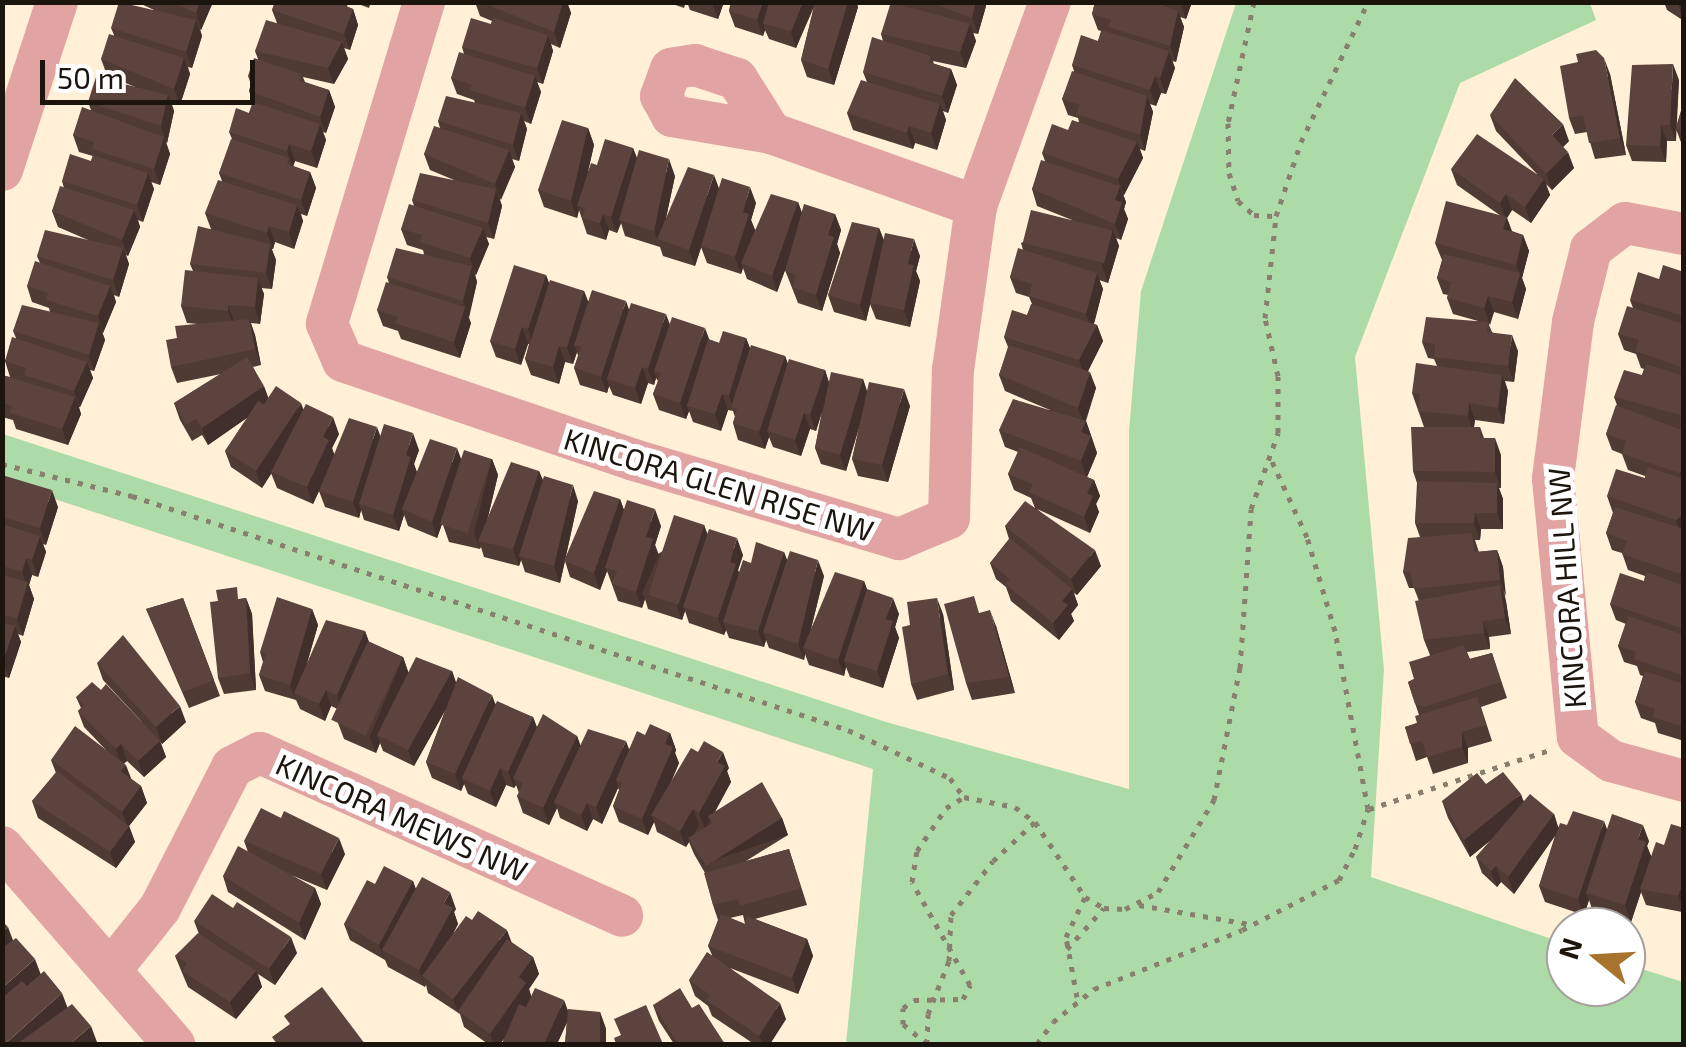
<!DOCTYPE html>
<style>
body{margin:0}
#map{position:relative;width:1686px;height:1047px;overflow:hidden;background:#fff0d7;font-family:"Exo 2",sans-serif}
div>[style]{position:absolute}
.green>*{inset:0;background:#addba7}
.path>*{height:5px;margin-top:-2.5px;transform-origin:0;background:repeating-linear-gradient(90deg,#897f6f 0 5px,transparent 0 13px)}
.minor>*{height:42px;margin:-21px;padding:0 21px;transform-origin:21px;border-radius:21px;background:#e2a4a3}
.wall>*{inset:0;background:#4f3a34}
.shaded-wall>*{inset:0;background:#402f2b;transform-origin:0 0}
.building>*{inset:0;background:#5c433d;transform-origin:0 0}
span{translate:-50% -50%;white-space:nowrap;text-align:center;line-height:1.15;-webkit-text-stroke:10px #fff;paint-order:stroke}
.street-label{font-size:30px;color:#1b150d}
.frame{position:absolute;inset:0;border:5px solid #1b150d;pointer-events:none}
.north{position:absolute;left:1546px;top:907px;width:100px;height:100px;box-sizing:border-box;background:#fff;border:2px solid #a4a19e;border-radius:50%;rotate:288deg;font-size:28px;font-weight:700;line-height:40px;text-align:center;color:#1b150d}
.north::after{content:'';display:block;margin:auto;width:35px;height:45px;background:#a8732d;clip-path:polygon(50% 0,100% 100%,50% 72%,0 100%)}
.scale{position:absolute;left:40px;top:60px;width:215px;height:45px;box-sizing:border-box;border:5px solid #1b150d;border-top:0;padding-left:12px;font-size:30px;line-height:35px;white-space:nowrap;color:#1b150d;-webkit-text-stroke:8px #fff;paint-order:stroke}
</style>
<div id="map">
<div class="green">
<i style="clip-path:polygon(1236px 3px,1590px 3px,1596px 20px,1460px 83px,1355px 357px,1384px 670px,1371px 877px,1566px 944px,1566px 987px,1626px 987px,1626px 964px,1683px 982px,1683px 1044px,846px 1044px,873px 769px,3px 482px,3px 434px,886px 722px,1129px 789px,1129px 431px,1141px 291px)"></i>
</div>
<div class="path">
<i style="left:1254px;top:2px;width:124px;rotate:102.1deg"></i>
<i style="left:1228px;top:123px;width:50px;rotate:88.9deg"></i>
<i style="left:1229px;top:173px;width:29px;rotate:72deg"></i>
<i style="left:1238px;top:201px;width:21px;rotate:41deg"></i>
<i style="left:1254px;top:215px;width:22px;rotate:3deg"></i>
<i style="left:2px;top:464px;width:134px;rotate:13.8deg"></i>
<i style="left:132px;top:496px;width:753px;rotate:18.1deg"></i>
<i style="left:848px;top:730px;width:113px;rotate:25.2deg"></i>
<i style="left:950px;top:778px;width:24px;rotate:54deg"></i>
<i style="left:1369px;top:809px;width:189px;rotate:-18.1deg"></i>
<i style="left:1139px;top:905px;width:112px;rotate:9.8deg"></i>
<i style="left:1067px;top:949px;width:55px;rotate:-47.9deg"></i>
<i style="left:1077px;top:997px;width:61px;rotate:-100.4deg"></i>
<i style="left:1066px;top:937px;width:44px;rotate:-64.6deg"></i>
<i style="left:927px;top:1044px;width:31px;rotate:-140deg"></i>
<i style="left:903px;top:1024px;width:16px;rotate:-90deg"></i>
<i style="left:903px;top:1008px;width:14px;rotate:-36deg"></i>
<i style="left:914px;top:1000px;width:49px;rotate:-1.2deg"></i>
<i style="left:963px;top:999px;width:16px;rotate:-63deg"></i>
<i style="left:970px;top:985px;width:118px;rotate:-119.4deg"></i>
<i style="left:912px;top:882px;width:31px;rotate:-81deg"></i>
<i style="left:917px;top:851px;width:52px;rotate:-56deg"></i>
<i style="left:946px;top:808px;width:21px;rotate:-31deg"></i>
<i style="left:964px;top:797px;width:52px;rotate:11.1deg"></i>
<i style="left:1015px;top:807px;width:25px;rotate:37deg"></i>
<i style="left:1035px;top:822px;width:90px;rotate:56.3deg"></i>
<i style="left:1085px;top:897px;width:22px;rotate:30deg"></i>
<i style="left:1104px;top:908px;width:21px;rotate:3deg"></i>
<i style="left:1125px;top:909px;width:37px;rotate:-27deg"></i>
<i style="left:1158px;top:892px;width:108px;rotate:-58.7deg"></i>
<i style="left:1214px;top:800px;width:135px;rotate:-78.9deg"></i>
<i style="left:1240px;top:668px;width:159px;rotate:-86deg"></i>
<i style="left:1251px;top:509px;width:81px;rotate:-70.4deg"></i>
<i style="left:1278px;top:433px;width:57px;rotate:-90deg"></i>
<i style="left:1278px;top:376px;width:59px;rotate:-102.6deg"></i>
<i style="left:1265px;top:318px;width:103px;rotate:-83.8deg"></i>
<i style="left:1276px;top:216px;width:78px;rotate:-71.3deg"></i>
<i style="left:1301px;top:142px;width:155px;rotate:-64.4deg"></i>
<i style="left:927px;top:1044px;width:30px;rotate:-88deg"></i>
<i style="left:928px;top:1014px;width:57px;rotate:-68.4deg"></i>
<i style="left:949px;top:961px;width:46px;rotate:-87.5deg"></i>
<i style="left:951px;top:915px;width:68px;rotate:-52.1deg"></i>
<i style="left:993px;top:861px;width:57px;rotate:-42.9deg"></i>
<i style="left:1037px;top:1044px;width:27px;rotate:-54deg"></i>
<i style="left:1053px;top:1022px;width:53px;rotate:-38.8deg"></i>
<i style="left:1094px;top:989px;width:159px;rotate:-21.7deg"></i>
<i style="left:1242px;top:930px;width:109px;rotate:-27.3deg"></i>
<i style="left:1339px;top:880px;width:35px;rotate:-63deg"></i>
<i style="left:1355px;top:849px;width:42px;rotate:-72deg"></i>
<i style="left:1368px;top:809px;width:181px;rotate:-100.5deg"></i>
<i style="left:1335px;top:631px;width:98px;rotate:-106.6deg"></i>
<i style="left:1307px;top:537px;width:86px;rotate:-114.8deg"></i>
</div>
<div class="minor">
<i style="left:424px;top:2px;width:336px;rotate:106.8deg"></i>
<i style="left:327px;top:324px;width:40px;rotate:66.6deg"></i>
<i style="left:343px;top:361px;width:307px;rotate:18.8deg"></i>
<i style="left:634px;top:460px;width:277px;rotate:16.6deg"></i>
<i style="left:899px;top:539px;width:54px;rotate:-22.8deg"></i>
<i style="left:949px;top:518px;width:148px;rotate:-88.5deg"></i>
<i style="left:953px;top:370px;width:166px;rotate:-82deg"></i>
<i style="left:976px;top:206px;width:217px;rotate:-70.1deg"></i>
<i style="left:771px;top:133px;width:64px;rotate:-122.2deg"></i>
<i style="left:737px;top:79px;width:44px;rotate:-161.6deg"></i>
<i style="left:695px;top:65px;width:24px;rotate:171deg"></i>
<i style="left:671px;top:69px;width:29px;rotate:110deg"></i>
<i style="left:661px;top:96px;width:23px;rotate:61deg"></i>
<i style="left:672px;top:116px;width:100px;rotate:9.7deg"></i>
<i style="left:771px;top:133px;width:218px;rotate:19.6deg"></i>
<i style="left:2px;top:170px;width:177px;rotate:-71.9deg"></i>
<i style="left:1684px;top:234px;width:60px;rotate:-169.4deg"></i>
<i style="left:1625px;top:223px;width:43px;rotate:142.6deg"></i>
<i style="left:1591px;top:249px;width:75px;rotate:103.9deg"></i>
<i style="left:1573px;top:322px;width:158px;rotate:97.3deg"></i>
<i style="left:1553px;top:479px;width:259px;rotate:84.5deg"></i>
<i style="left:1578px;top:737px;width:41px;rotate:36deg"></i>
<i style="left:1611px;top:761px;width:76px;rotate:15.3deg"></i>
<i style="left:2px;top:847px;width:262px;rotate:48.9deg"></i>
<i style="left:113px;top:967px;width:75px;rotate:-51.5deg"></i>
<i style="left:160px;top:908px;width:158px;rotate:-62.9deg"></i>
<i style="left:232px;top:767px;width:31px;rotate:-27deg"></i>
<i style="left:260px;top:753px;width:397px;rotate:24.2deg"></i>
</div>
<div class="wall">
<i style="clip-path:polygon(137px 2px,213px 2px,201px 30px,200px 29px,202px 36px,192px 68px,188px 67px,190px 74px,180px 105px,171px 102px,174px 111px,167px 143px,166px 142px,170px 154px,160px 185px,151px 182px,154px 189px,143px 222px,138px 220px,140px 227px,128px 256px,126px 255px,129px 264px,119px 297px,114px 295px,116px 302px,103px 333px,102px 332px,105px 340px,94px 371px,90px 370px,93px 378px,80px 407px,79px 407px,81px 414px,68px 445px,16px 429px,13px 420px,2px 417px,2px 375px,10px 377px,5px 361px,16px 338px,13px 331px,50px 312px,49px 308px,32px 302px,27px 286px,40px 263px,37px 256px,88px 240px,58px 227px,52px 211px,64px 188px,62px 181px,91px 161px,93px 156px,79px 152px,73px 135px,91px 110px,88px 102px,135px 87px,107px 75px,101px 59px,114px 35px,111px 28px,154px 10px)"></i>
<i style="clip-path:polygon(275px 2px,348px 2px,347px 7px,353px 9px,358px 25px,350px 50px,344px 48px,348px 59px,334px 84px,303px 77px,305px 82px,329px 90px,335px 107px,326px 133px,323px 132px,326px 140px,317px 168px,295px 161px,293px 166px,310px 172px,316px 188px,307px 216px,301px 214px,303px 221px,294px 249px,275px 242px,273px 249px,271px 249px,276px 260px,272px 289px,261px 288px,264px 294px,260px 324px,251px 323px,255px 335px,261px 365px,253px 367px,268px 398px,303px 409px,339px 434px,332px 448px,334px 454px,381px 436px,419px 450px,414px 464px,417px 472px,461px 460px,492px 459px,498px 475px,487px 521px,539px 471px,543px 480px,578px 501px,565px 560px,620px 499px,624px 510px,661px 526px,655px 545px,658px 554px,704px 525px,707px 533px,743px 555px,738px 570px,739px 573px,751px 563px,784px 552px,787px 560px,824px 576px,811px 629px,864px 581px,867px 590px,899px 614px,895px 627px,899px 638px,883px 688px,850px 677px,846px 667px,844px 676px,809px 665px,805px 654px,804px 660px,769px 648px,766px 640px,764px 647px,729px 638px,726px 630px,724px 635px,689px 623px,685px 611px,682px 620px,648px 609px,645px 599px,642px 608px,618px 601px,607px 571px,600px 590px,570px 577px,565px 561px,560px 583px,525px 572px,521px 560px,519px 566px,484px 557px,481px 547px,480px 549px,449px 542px,443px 525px,448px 508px,437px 538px,408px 526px,404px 515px,399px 531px,364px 520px,361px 510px,359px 518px,325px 507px,319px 491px,313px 504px,277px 488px,271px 473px,262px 488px,231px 467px,225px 451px,248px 417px,208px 445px,202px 435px,192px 441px,180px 420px,174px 403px,221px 374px,177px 383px,171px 367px,177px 338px,198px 324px,187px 323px,181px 306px,193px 271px,190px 264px,211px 229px,205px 213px,222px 181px,219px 173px,232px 139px,229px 132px,249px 113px,253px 102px,249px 91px,251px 84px,248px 76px,258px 59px,255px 51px,277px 23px,272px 10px)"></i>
<i style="clip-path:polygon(353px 2px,371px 2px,369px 8px)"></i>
<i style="clip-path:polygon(475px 2px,567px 2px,571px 13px,560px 48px,551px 44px,553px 51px,543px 84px,537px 82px,541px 92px,531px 124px,524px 121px,527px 129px,519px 161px,512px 159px,515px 167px,500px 200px,502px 206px,494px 239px,486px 237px,489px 244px,476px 275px,475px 274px,477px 282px,468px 318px,471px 323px,460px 358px,401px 339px,398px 331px,383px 326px,377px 310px,389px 283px,387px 277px,424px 254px,423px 250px,407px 245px,401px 229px,414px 206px,412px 200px,454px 180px,430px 170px,424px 154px,440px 128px,438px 121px,475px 103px,474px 100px,457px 94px,451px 78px,464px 54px,462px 47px,491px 24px,492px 21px,480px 16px)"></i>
<i style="clip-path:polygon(667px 2px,686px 2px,684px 8px)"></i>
<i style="clip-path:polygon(687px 2px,724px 2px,718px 19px,690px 10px)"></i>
<i style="clip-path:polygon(731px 2px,856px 2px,858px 7px,834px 85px,807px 77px,801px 60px,814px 7px,796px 48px,769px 39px,765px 30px,763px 36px,735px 27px,729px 11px)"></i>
<i style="clip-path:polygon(897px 2px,985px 2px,986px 6px,978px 34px,973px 33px,976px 41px,966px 68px,933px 61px,934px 64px,951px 69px,957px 85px,948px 113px,943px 111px,946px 120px,937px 150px,915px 143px,913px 149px,853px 130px,847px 113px,867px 82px,863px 72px,883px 41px,881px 34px)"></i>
<i style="clip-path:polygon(1095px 2px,1192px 2px,1186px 19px,1180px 17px,1184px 27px,1176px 62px,1172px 61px,1175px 68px,1166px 94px,1161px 93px,1156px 106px,1150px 104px,1153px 112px,1145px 151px,1140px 149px,1143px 158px,1124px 195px,1123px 195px,1126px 202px,1124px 209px,1128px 219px,1121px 240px,1116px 238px,1119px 246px,1108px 283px,1099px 280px,1103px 289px,1094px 324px,1097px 325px,1103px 341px,1088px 371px,1096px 388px,1086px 421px,1097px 453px,1087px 477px,1094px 480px,1100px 496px,1096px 504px,1099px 512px,1090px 533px,1037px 509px,1101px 566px,1077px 595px,1074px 593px,1078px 605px,1071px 614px,1074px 621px,1059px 640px,1011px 601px,1006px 587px,996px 579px,990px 563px,1009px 539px,1005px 526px,1035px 508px,1031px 498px,1014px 490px,1008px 474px,1018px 452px,1005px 447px,999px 430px,1050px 410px,1005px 391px,999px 375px,1008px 347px,1004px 337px,1027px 315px,1032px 304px,1029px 297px,1016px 293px,1010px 277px,1023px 250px,1021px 243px,1072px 220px,1037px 206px,1032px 189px,1045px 161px,1042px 153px,1079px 122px,1078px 118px,1068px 115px,1062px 99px,1074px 71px,1072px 65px,1098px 41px,1101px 31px,1098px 30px,1092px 14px)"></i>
<i style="clip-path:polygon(1664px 2px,1684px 2px,1684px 21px,1667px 10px)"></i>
<i style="clip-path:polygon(1610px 74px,1626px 155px,1595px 159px,1587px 132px,1575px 134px,1569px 118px)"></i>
<i style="clip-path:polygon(1679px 80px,1676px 127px,1684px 101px,1684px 146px,1682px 145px,1676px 129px,1676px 141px,1667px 141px,1666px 162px,1632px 161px,1626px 145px)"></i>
<i style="clip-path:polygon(1490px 115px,1569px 141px,1563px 147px,1574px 168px,1552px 190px,1546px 184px,1550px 195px,1531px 223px,1512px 210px,1507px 218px,1512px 231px,1523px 235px,1529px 251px,1522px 278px,1526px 289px,1518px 319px,1494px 312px,1489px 325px,1492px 332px,1518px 351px,1514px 382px,1505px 381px,1508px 391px,1504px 424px,1475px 420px,1474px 427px,1480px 427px,1484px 438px,1501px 455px,1501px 488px,1499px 488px,1503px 499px,1503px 529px,1481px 529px,1480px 540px,1475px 540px,1479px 552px,1497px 550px,1503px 567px,1505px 596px,1511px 634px,1489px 637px,1490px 649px,1467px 652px,1470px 659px,1492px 653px,1507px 698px,1481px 707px,1492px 741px,1468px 748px,1468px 763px,1433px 774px,1427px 757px,1416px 761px,1405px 727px,1417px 723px,1419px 715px,1408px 682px,1414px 679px,1430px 655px,1424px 640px,1419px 601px,1414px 588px,1409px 588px,1403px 572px,1420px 537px,1415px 523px,1417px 483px,1413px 471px,1424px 427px,1412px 393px,1437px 366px,1434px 359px,1428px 358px,1422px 342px,1478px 321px,1453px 314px,1447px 298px,1448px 295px,1443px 294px,1437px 278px,1442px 260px,1435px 243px,1501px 216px,1457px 185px,1451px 169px,1537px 174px,1496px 131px)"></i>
<i style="clip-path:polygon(588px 128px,594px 145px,588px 171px,597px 165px,633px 148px,637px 158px,675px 176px,666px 218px,719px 189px,756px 203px,751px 220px,755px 230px,798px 202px,802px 213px,835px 214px,841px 230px,837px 244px,840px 253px,822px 311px,798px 303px,785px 270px,777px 292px,747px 279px,743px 268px,741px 274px,707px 263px,701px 247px,695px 266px,663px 256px,660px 247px,625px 236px,621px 223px,617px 233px,609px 230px,606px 240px,587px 234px,579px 210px,577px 218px,544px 207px,538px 190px)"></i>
<i style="clip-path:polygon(879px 228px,884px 240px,920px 256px,916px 271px,920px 281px,910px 327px,876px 319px,870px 304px,866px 321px,834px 312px,828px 295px)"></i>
<i style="clip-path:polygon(1684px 272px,1684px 741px,1658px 733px,1655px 723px,1641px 718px,1635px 702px,1643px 676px,1640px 675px,1637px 666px,1624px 662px,1618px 646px,1626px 624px,1616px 620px,1610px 604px,1644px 581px,1645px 576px,1628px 570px,1622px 553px,1612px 550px,1606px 533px,1613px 513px,1607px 496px,1645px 478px,1645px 476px,1628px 470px,1622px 454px,1612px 450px,1606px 434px,1617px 405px,1614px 397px,1642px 375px,1644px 369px,1641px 368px,1636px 354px,1624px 350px,1618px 334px,1633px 308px,1630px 300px,1659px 279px)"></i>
<i style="clip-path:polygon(546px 275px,549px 283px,584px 291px,588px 301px,629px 310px,719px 343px,746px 338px,750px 348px,785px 356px,788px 364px,825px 370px,829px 382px,863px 379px,867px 391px,910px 406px,888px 482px,858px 476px,852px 459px,860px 425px,846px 471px,821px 464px,815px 448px,822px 411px,816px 431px,810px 429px,801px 456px,773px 447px,769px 437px,765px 449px,738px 440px,733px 423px,735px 417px,733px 411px,728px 410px,721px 431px,693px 422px,689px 411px,686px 419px,659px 410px,653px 394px,658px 381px,656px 378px,654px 385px,648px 383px,641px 404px,613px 395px,609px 386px,607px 393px,580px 385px,574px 368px,578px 356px,577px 352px,573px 364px,565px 362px,559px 384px,531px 375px,525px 359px,529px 344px,528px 344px,521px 365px,496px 357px,490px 341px)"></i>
<i style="clip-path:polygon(2px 475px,58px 507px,46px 545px,43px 544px,46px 552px,38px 577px,32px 575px,29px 585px,34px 599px,23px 636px,18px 634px,21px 642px,9px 678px,2px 676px)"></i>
<i style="clip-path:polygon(183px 598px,220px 696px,189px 708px,146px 609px)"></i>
<i style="clip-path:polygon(246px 598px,252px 614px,256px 690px,224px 694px,218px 678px,241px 599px)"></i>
<i style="clip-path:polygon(evenodd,312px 609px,318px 625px,307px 663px,365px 631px,369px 642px,403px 657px,408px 672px,452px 671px,456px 683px,496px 704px,533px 717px,537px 727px,577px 736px,580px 745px,629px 749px,645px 735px,670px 733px,676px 750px,675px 753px,679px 763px,670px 784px,729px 768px,727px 771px,731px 782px,715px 812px,782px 818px,788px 835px,746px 861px,789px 849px,807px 905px,755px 919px,807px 939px,813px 956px,798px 994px,730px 968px,786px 1019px,770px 1044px,754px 1044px,712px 1016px,708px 1006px,695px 996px,689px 980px,712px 955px,708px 946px,718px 920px,713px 905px,705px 873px,694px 854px,689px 842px,686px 847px,657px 832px,654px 822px,648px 835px,619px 822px,613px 806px,619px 790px,618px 788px,602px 824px,593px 819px,587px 831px,560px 818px,557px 808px,549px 825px,523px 813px,517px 796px,519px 793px,516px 785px,514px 788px,506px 785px,496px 807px,468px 794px,464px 784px,461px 791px,432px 778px,426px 762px,446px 708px,414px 766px,383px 751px,380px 743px,376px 753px,344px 739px,338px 723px,342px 711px,331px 706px,325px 721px,300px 709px,296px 700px,265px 691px,259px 675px,263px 662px,260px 652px,312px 609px,743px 915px,745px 924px,730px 918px,743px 915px)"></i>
<i style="clip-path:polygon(980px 613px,996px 626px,1015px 693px,972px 700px,966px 683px)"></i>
<i style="clip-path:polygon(943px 614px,954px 690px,917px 700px,911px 684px)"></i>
<i style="clip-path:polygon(97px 663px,186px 722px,162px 744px,160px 741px,166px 757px,144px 777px,127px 761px,124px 763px,131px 779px,141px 786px,147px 803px,129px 826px,135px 842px,116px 868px,38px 818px,32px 801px,56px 773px,51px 760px,106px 750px,84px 727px,78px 711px,81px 708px,76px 697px,101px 690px,142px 722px,103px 680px)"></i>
<i style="clip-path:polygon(1486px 784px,1554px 814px,1558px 827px,1567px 825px,1607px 829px,1649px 841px,1647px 846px,1651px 857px,1684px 828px,1684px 916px,1682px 912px,1646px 905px,1641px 892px,1631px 922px,1592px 909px,1589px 900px,1584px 915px,1545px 902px,1539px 886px,1555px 836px,1514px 894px,1501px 882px,1497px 887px,1482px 873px,1476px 857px,1492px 839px,1470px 857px,1448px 818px,1442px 801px)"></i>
<i style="clip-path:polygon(244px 841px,345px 854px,327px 890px,291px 875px,315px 888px,321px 904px,305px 940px,228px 892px,223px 876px,248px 852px)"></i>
<i style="clip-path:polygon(413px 881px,415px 888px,456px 909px,454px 912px,458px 924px,454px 932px,511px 942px,533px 957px,539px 974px,529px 989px,531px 996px,568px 1011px,600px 1012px,606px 1029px,606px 1044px,565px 1044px,567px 1022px,557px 1044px,502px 1044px,504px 1039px,500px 1044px,488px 1044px,464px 1027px,460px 1014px,428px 993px,426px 985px,425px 987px,388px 967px,385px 960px,350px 940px,344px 924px,375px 884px)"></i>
<i style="clip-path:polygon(194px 921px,297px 953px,275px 985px,258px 974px,262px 987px,236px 1019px,188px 987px,175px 956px,199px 934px)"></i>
<i style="clip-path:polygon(653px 1005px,692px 1008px,725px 1044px,674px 1044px,659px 1021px)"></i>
</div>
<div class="shaded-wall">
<i style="clip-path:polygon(200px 2px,213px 2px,201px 30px,196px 13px)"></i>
<i style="clip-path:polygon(563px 2px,567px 2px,571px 13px,560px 48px,554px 32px)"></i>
<i style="clip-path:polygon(712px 2px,724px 2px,718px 19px)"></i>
<i style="clip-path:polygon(763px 2px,774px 2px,763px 23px,765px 30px,763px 36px,757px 20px)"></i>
<i style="clip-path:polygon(803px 2px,815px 2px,796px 48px,791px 32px)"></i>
<i style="clip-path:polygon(848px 2px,856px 2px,858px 7px,834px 85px,828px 69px)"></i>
<i style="clip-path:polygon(976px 2px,985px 2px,986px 6px,978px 34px,972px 18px)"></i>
<i style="clip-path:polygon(1180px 2px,1192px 2px,1186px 19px)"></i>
<i style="clip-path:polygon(1680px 2px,1684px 2px,1684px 19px,1678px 5px)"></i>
<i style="clip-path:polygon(353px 9px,358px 25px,350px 50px,344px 34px)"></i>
<i style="clip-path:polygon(1178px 11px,1184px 27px,1176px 62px,1170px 46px)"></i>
<i style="clip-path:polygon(196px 20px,202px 36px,192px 68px,186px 52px)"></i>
<i style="clip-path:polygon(970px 24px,976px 41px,966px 68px,960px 52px)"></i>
<i style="clip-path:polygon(548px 35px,553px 51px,543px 84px,537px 68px)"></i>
<i style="clip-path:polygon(342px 42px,348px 59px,334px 84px,328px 68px)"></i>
<i style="clip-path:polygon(1169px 51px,1175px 68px,1166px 94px,1160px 78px)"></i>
<i style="clip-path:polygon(184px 58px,190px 74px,180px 105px,174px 89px)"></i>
<i style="clip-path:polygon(1604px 58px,1610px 74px,1626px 155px,1620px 138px)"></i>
<i style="clip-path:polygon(1673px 64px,1679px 80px,1676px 141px,1670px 125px)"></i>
<i style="clip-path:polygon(951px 69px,957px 85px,948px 113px,942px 96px)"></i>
<i style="clip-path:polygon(535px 76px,541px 92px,531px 124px,525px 108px)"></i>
<i style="clip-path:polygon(1155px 76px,1161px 93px,1156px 106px,1150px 90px)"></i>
<i style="clip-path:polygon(329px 90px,335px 107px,326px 133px,320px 117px)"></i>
<i style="clip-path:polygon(168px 95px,174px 111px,167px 143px,161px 126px)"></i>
<i style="clip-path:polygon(1147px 96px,1153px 112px,1145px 151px,1140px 135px)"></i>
<i style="clip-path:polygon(940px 104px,946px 120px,937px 150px,931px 133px)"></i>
<i style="clip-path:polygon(521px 113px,527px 129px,519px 161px,513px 145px)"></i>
<i style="clip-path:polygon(320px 124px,326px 140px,317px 168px,311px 151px)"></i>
<i style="clip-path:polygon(1563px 124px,1569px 141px,1558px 152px,1552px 135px)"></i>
<i style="clip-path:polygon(1661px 125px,1667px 141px,1666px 162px,1660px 146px)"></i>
<i style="clip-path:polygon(909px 126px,915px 143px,913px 149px,907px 133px)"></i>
<i style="clip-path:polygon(588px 128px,594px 145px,580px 207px,577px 206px,579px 210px,577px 218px,571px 201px)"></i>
<i style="clip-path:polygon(164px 137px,170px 154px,160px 185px,154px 169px)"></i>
<i style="clip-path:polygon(1137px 142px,1143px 158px,1124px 195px,1118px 179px)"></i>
<i style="clip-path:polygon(289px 144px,295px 161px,293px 167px,287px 151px)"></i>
<i style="clip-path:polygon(633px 148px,639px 164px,619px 220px,621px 223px,617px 233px,611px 217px)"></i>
<i style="clip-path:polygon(509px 150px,515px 167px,501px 200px,495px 184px)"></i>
<i style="clip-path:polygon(1568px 152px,1574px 168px,1552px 190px,1546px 174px)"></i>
<i style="clip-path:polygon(669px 159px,675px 176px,661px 241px,657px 239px,660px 247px,654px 231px)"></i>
<i style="clip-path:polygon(310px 172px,316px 188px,307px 216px,301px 200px)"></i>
<i style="clip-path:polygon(148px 173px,154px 189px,143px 222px,137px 205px)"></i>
<i style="clip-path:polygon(714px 175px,720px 191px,695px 266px,689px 250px)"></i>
<i style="clip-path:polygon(1544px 179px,1550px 195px,1531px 223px,1525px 207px)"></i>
<i style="clip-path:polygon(1120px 186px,1126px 202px,1124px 209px,1128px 219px,1121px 240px,1115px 224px,1115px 200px)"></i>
<i style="clip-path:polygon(750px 187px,756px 203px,751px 220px,755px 230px,741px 263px,743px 268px,741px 274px,735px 257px,743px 212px)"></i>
<i style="clip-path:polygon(496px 189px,502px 206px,494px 239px,488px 223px)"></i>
<i style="clip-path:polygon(1506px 194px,1512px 210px,1507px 218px,1512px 233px,1503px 229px,1506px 219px,1500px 203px)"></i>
<i style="clip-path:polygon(798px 202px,804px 219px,777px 292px,772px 276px)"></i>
<i style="clip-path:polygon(297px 205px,303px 221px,294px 249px,289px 232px)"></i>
<i style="clip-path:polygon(134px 210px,140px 227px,128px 256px,122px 240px)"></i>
<i style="clip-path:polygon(603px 214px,609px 230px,606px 240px,600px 223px)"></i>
<i style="clip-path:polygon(835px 214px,841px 230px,837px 244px,840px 253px,822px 311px,816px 295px,828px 235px)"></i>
<i style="clip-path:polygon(269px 226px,275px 242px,273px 249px,267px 233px)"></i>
<i style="clip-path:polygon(483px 228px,489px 244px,476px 275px,470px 258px)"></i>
<i style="clip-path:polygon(879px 228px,885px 244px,866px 321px,860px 305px)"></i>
<i style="clip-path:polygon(1113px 230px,1119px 246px,1108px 283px,1102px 266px)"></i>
<i style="clip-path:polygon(1523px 235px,1529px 251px,1522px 278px,1526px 289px,1518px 319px,1512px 302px,1520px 276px,1516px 265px)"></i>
<i style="clip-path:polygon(914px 239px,920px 256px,916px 271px,920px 281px,910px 327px,904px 310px,908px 264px)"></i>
<i style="clip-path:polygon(270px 244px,276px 260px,272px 289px,266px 273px)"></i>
<i style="clip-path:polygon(123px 248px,129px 264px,119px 297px,113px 280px)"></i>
<i style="clip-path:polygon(472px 266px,477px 282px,469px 318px,463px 301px)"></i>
<i style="clip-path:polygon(1097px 273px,1103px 289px,1092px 330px,1086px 314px)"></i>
<i style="clip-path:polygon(546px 275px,552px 292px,534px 346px,528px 329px)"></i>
<i style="clip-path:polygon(258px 278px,264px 294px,260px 324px,255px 307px)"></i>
<i style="clip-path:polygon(110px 286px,116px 302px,103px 333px,98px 316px)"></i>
<i style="clip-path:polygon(584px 291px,590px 307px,574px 345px,577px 352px,573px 364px,567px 348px)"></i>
<i style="clip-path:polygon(1488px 296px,1494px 312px,1490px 325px,1484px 308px)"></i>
<i style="clip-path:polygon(626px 301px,632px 318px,607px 379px,609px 386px,607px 393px,601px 377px)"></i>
<i style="clip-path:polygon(228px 305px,234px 321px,234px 328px,228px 311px)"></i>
<i style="clip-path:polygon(465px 307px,471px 323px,460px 358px,454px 342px)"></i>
<i style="clip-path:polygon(666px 314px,672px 330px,654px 371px,656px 378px,654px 385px,648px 369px)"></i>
<i style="clip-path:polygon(249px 319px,255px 335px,261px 365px,255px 349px)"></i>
<i style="clip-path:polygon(99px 323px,105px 340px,94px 371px,89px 355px)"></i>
<i style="clip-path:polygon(1097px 325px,1103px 341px,1085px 377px,1079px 360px)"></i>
<i style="clip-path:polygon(522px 327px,528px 344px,521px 365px,515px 349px)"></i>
<i style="clip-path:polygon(705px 328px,711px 344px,687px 406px,689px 411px,686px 419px,680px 403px)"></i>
<i style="clip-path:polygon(1512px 335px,1518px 351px,1514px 382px,1508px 366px)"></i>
<i style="clip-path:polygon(746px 338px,752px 354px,733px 407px,729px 396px)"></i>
<i style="clip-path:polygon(559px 346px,565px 362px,559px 384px,553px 367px)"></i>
<i style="clip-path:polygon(785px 356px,791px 373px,767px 431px,769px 437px,765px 449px,759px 432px)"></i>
<i style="clip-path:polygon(87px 362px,93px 378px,80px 407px,74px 391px)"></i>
<i style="clip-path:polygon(642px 367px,648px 383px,641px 404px,635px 388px)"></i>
<i style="clip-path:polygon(825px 370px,830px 387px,816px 431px,810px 415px)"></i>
<i style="clip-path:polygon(1090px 372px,1096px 388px,1084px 424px,1078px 408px)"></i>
<i style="clip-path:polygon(1502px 375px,1508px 391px,1504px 424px,1498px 408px)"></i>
<i style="clip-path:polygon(863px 379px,868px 395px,846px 471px,840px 455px)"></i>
<i style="clip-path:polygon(264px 386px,270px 402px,208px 445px,202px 428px)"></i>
<i style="clip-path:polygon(904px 389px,910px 406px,888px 482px,882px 465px)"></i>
<i style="clip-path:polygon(722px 394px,728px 410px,721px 431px,715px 414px)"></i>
<i style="clip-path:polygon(75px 397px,81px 414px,68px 445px,62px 429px)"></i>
<i style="clip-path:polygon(301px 403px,307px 419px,262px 488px,256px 471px)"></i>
<i style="clip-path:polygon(1469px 403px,1475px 420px,1473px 432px,1468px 416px)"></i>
<i style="clip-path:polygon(804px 413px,810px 429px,801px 456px,795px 440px)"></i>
<i style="clip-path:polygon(333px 417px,339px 434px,332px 448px,335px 457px,313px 504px,307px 487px,323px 437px)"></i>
<i style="clip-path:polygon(1086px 421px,1097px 453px,1087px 477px,1081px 461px,1081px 432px)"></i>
<i style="clip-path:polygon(377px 427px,383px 443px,359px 504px,361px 510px,359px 518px,353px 502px)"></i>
<i style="clip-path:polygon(413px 433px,419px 450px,414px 464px,417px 473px,402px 509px,404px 515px,399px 531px,393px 515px,406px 455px)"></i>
<i style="clip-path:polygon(1495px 438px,1501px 455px,1501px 488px,1495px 472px)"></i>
<i style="clip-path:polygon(457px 448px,463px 464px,437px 538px,432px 522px)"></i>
<i style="clip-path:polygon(492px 459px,498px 475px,482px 542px,478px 541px,480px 549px,474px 533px)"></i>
<i style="clip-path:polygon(1684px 460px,1684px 484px,1680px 473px)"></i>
<i style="clip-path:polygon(539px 471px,545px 487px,519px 556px,521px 560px,519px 566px,513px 549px)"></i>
<i style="clip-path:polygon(1094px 480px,1100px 496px,1096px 504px,1099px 512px,1090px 533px,1084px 517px,1087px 493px)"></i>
<i style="clip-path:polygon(1497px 483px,1503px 499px,1503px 529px,1497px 513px)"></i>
<i style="clip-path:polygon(573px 485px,578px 501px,560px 583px,554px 566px)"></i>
<i style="clip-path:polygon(52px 490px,58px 507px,46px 545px,40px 528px)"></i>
<i style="clip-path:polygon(620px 499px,626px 516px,605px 568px,607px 571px,600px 590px,594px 573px)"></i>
<i style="clip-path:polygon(655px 509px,661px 526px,655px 545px,659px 555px,642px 593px,645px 599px,642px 608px,636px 592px,646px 537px)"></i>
<i style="clip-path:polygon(1684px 511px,1684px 535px,1682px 536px,1676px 520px)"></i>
<i style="clip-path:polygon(1475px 513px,1481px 529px,1480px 540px,1474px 523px)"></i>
<i style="clip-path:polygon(704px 525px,710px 542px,683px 607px,685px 611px,682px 620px,676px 603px)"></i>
<i style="clip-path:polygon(40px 536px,46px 552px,38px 577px,32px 560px)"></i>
<i style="clip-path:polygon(737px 538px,743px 555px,738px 570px,742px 581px,723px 622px,726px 630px,724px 635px,718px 618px,730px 562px)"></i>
<i style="clip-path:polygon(1095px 550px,1101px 566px,1077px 595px,1071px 579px)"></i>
<i style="clip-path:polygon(1497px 550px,1503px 567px,1506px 596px,1500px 580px)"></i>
<i style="clip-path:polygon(784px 552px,790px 568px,763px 632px,766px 640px,764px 647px,758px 631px)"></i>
<i style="clip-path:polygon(26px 558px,32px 575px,29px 585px,34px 599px,23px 636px,17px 619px,27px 586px,22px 572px)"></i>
<i style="clip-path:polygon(818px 560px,824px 576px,806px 649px,803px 648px,805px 654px,804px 660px,798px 644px)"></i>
<i style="clip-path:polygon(1684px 562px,1684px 584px,1680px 574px)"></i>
<i style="clip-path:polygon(864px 581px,870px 597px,844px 661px,846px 667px,844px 676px,838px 660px)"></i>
<i style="clip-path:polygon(1500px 585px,1506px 601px,1511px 634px,1505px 618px)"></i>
<i style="clip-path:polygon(1072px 589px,1078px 605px,1071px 614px,1074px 621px,1059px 640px,1053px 623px,1062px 601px)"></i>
<i style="clip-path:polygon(246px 598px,252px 614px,256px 690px,250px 673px)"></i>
<i style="clip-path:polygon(893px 598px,899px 614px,895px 627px,899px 638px,883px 688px,877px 671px,886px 619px)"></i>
<i style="clip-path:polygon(937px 598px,943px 614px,954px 690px,948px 674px)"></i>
<i style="clip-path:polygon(312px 609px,318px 625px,298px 695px,294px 693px,296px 701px,290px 685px)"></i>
<i style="clip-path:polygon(990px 610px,996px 626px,1015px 693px,1009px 677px)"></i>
<i style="clip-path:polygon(1483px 621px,1489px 637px,1490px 649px,1484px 633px)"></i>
<i style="clip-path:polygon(15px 626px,21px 642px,9px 678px,3px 662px)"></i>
<i style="clip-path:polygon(365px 631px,371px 648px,342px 711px,337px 695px)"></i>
<i style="clip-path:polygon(403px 657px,409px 674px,377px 735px,380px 743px,376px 753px,370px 737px)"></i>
<i style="clip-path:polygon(452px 671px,458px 688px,414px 766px,408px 750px)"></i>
<i style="clip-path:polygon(326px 690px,331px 706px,325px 721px,319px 704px)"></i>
<i style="clip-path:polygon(492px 695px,498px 711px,462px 778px,464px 784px,461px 791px,455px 774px)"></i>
<i style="clip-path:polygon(180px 706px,186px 722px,162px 744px,156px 727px)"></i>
<i style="clip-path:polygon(533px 717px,539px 734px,513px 778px,516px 785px,514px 788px,508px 772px)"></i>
<i style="clip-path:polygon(1462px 732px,1468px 748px,1468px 763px,1462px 747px)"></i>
<i style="clip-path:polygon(670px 733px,676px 750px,675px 753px,679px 763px,656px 818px,651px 815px,654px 822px,648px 835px,642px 819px,665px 744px)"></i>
<i style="clip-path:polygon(577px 736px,583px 752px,554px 802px,557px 808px,549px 825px,543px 808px)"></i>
<i style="clip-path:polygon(160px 741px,166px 757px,144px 777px,138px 761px)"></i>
<i style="clip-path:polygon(626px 741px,632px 757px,616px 780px,618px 788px,602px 824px,596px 807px)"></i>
<i style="clip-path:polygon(121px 744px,127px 761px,122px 765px,116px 749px)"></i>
<i style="clip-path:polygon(723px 752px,729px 768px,727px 771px,731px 782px,710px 820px,708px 816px,710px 821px,705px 829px,699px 813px,717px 762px)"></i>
<i style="clip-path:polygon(126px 765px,132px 781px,121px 771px)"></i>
<i style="clip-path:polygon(500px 768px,506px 785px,496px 807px,490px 791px)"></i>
<i style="clip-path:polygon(141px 786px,147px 803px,129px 826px,135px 842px,116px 868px,110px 852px,128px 828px,122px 812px)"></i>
<i style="clip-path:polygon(1521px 794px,1527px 811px,1470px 857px,1464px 840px)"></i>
<i style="clip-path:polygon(587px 803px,593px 819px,587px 831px,581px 815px)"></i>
<i style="clip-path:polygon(693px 809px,699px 825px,686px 847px,680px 831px)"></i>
<i style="clip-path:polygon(1554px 814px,1559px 830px,1514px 894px,1508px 877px)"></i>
<i style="left:782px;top:818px;width:18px;height:90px;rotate:71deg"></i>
<i style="clip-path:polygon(1604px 821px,1610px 837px,1586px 893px,1589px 900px,1584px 915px,1578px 899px)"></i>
<i style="clip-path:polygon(1643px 825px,1649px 841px,1647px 846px,1652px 858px,1640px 889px,1641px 892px,1631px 922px,1625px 905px,1638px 839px)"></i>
<i style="clip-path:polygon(339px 838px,345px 854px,327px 890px,321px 874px)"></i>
<i style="clip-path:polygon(1496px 866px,1501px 882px,1497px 887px,1491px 871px)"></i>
<i style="clip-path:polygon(413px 881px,419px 897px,382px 950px,385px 961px,379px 945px)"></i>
<i style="clip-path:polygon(1684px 881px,1684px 910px,1678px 896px)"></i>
<i style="clip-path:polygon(315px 888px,321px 904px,305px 940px,299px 923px)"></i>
<i style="clip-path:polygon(450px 892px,456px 909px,454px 912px,458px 924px,428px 980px,422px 976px,425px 987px,419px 970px,444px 903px)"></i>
<i style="clip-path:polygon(8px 927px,14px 943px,2px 953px,2px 932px)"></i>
<i style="clip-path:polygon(507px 930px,513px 946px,458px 1011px,459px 1015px,453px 999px)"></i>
<i style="clip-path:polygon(291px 937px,297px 953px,275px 985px,269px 969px)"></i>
<i style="clip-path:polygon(807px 939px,813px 956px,798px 994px,792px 978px)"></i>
<i style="clip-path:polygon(533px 957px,539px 974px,529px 989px,532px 999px,500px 1044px,494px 1044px,490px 1034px,519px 977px)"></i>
<i style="clip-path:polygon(35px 959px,41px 975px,2px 1010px,2px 988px)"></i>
<i style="clip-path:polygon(256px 971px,262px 987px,236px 1019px,230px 1002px)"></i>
<i style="clip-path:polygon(62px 993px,68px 1009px,29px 1044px,5px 1044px)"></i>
<i style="clip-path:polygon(564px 1000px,570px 1016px,557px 1044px,544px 1044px)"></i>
<i style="clip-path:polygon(780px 1003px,786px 1019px,770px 1044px,763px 1044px,759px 1036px)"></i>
<i style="clip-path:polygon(600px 1012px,606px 1029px,606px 1044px,600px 1044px)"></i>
<i style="clip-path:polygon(91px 1026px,97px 1042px,94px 1044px,70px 1044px)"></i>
</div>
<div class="building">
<i style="clip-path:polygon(119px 2px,196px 20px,186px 52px,111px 28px)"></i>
<i style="clip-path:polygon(170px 2px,200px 2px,196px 13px)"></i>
<i style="clip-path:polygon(275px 2px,337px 2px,353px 9px,344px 34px,272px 10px)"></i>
<i style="clip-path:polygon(481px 2px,563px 2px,554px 32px)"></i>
<i style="clip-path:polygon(731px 2px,763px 2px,757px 20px,729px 11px)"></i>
<i style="clip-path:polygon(769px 2px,803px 2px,791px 32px,763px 23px)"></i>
<i style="clip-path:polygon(815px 2px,848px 2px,828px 69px,801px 60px)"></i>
<i style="clip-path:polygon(891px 2px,970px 24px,960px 52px,881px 34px)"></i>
<i style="clip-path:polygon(928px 2px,976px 2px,972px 18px)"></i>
<i style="clip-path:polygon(1095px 2px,1154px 2px,1178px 11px,1170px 46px,1108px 27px,1111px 20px,1092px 14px)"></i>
<i style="clip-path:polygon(471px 18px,491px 24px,493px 18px,548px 35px,537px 68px,462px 47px)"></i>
<i style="clip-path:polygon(266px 20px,342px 42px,328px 68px,255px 51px)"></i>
<i style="clip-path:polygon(1102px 30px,1169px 51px,1160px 78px,1155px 76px,1150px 90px,1072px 65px,1081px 35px,1098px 41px)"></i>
<i style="clip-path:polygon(109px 34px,184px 58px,174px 89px,101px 59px)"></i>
<i style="clip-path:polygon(872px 37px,931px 56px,929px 62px,951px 69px,942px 96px,863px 72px)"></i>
<i style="clip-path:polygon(1596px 50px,1604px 58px,1620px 138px,1589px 143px,1583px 115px,1569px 118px,1560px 66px,1578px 62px,1576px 54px)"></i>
<i style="clip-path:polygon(459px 52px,535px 76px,525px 108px,470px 90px,472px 85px,451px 78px)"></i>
<i style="clip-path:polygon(254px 58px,301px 74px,299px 81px,329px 90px,320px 117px,249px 91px,254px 77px,248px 76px)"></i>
<i style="clip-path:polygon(1673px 64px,1670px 125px,1661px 125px,1660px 146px,1626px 145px,1632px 65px)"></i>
<i style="clip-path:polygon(1072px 71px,1147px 96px,1140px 135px,1076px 114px,1080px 105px,1062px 99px)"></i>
<i style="clip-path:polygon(96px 77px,168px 95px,161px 126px,88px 102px)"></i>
<i style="clip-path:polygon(1515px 78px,1563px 124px,1552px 135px,1568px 152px,1546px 174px,1490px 115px)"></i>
<i style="clip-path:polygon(861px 80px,940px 104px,931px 133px,909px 126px,907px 133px,847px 113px)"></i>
<i style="clip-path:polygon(446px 96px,521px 113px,513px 145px,438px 121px)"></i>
<i style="clip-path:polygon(1684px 101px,1684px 131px,1676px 129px)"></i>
<i style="clip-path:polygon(253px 102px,320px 124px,311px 151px,289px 144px,287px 151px,229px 132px,236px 108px,249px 113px)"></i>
<i style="clip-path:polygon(82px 107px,164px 137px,154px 169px,92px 149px,94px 142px,73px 135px)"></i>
<i style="clip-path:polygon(562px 120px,588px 128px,571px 201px,538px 190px)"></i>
<i style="clip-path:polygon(1072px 120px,1137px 142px,1118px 179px,1042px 153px,1052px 124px,1068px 130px)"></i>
<i style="clip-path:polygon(434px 126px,509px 150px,495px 184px,424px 154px)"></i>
<i style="clip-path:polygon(1477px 134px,1544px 179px,1525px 207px,1506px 194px,1500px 203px,1451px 169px)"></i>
<i style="clip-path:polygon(231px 139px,289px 158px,287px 164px,310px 172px,301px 200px,219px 173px)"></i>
<i style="clip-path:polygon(605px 139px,633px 148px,611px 217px,603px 214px,600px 223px,582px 218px,585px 208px,577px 206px,591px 163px,597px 165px)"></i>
<i style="clip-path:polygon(639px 150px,669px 159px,654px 231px,619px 220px)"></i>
<i style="clip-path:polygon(70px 154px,91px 161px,93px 155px,148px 173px,137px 205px,62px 181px)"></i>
<i style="clip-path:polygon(1041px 160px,1120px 186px,1115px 200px,1122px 202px,1115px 224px,1032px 189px)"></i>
<i style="clip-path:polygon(688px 167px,714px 175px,689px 250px,657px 239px)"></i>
<i style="clip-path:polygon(420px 173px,496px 189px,488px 223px,412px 200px)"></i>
<i style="clip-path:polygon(722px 178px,750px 187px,743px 212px,749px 214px,735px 257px,701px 246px)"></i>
<i style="clip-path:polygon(218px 180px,297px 205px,289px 232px,269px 226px,267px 233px,205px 213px)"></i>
<i style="clip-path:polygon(60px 186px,134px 210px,122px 240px,52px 211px)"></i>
<i style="clip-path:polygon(771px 194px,798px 202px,772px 276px,741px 263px)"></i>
<i style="clip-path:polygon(1446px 201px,1507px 217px,1503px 229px,1523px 235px,1516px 265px,1435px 243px)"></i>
<i style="clip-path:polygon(409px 204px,483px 228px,470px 258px,420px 242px,422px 235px,401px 229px)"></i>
<i style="clip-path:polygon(804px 204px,835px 214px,828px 235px,834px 237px,816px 295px,792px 287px,796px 275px,785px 271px)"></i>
<i style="left:1031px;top:210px;width:84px;height:34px;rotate:14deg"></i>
<i style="clip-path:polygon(852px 222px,879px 228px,860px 305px,828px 295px)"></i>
<i style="clip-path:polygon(198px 226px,270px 244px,266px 273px,190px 264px)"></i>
<i style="clip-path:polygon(45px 230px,123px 248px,113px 280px,37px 256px)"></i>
<i style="clip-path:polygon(885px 233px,914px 239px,908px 264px,914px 265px,904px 310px,870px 303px)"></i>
<i style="clip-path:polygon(396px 248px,472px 266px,463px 301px,387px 277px)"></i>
<i style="clip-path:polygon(1018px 248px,1097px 273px,1086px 314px,1029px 296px,1032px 284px,1010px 277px)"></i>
<i style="clip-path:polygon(1444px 254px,1520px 273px,1512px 302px,1488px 296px,1484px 308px,1447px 298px,1451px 282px,1437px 278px)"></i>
<i style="clip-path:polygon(35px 261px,110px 286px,98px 316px,46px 300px,48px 293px,27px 286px)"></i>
<i style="clip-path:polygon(514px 265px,546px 275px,528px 329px,522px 327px,515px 349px,490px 341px)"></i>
<i style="clip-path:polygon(1663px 265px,1684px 272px,1684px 316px,1630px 300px,1638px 272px,1659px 279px)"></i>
<i style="clip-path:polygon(185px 270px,258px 278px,255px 307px,228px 305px,228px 311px,181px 306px)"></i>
<i style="clip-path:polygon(550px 280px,584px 291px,567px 348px,559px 346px,553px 367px,525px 359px)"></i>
<i style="clip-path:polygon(386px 282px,465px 307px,454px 342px,395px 323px,398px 317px,377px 310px)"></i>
<i style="clip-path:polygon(592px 290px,626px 301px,601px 377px,574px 368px,581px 347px,574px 345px)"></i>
<i style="clip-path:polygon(631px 303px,666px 314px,648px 369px,642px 367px,635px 388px,607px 379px)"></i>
<i style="clip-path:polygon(1031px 304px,1097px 325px,1079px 360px,1004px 337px,1012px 310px,1027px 315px)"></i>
<i style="clip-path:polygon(22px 305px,99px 323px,89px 355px,13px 331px)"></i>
<i style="clip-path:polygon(1627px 306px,1684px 324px,1684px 368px,1635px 351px,1639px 340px,1618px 334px)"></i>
<i style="clip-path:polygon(672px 317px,705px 328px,680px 403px,653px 394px,661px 373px,654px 371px)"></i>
<i style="clip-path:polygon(1426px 317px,1488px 322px,1487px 332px,1512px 335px,1508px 366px,1434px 357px,1435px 344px,1422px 342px)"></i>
<i style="clip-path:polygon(249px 319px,255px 349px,171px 367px,166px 340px,177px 338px,175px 326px)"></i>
<i style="clip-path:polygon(723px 331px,746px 338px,729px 396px,722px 394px,715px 414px,687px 406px,708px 339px,719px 343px)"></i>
<i style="clip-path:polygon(12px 337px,87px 362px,74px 391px,24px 375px,26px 368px,5px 361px)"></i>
<i style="clip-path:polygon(751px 345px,785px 356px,759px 432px,733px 423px,737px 409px,731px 407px)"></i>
<i style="clip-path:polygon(1009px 345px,1090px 372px,1078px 408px,999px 375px)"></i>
<i style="clip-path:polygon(247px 357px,264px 386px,202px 428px,196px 419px,186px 425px,174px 403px)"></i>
<i style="clip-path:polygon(789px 359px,825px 370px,810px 415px,804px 413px,795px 440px,767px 431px)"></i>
<i style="clip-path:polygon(1416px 363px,1502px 375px,1498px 408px,1469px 403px,1468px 416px,1418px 411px,1420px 394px,1412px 393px)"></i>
<i style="clip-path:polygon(1646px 364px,1684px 376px,1684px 416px,1614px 397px,1624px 370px,1642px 375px)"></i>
<i style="clip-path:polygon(831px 372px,863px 379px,840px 455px,815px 448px)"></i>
<i style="clip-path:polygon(2px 375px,75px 397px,62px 429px,10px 413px,12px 406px,2px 403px)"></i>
<i style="clip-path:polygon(869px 382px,904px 389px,882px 465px,852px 459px)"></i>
<i style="clip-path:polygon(276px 386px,301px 403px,256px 471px,225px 451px,258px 401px,264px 404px)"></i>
<i style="clip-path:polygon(1013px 399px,1086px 421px,1081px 432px,1091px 436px,1081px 461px,999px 430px)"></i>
<i style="clip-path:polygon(306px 404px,333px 417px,323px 437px,329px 440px,307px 487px,271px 472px)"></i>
<i style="clip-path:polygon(1616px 405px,1684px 431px,1684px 460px,1680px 473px,1622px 454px,1626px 441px,1606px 434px)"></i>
<i style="clip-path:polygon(349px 418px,377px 427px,353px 502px,319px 491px)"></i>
<i style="clip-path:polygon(384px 424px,413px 433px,406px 455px,411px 457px,393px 515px,359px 504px)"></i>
<i style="clip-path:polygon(1411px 427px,1480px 427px,1480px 438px,1495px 438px,1495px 472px,1413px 471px)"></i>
<i style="clip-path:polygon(430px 439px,457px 448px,432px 522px,402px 509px)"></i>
<i style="clip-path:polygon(1020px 447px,1094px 480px,1087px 493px,1093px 496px,1084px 517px,1029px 492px,1033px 484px,1008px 474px)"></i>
<i style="left:464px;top:450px;width:29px;height:78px;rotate:18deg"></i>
<i style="clip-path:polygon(511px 462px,539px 471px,513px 549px,478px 541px)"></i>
<i style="clip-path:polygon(1648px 467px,1684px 479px,1683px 515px,1676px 520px,1607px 496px,1616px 469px,1645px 478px)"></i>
<i style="clip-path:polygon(2px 475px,52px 490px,40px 528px,2px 517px)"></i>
<i style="clip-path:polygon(544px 476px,573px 485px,554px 566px,519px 556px)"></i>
<i style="clip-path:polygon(1418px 481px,1497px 483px,1497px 513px,1475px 513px,1474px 523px,1415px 523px)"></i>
<i style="clip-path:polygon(594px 491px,620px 499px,594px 573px,564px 561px)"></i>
<i style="clip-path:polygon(627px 500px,655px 509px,646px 537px,653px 539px,636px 592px,612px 584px,617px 571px,605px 568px)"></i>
<i style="clip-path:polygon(1025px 501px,1095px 550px,1071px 579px,1005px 526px)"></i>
<i style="clip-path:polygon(1615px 507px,1684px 529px,1684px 562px,1680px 574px,1622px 554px,1627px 541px,1606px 533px)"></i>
<i style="left:674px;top:515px;width:32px;height:84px;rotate:18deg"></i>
<i style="clip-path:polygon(2px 524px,40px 536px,32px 560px,26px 558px,22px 572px,2px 566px)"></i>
<i style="clip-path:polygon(709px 529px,737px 538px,730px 562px,736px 564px,718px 618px,683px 607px)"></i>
<i style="clip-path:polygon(1472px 533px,1474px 552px,1497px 550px,1500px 580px,1414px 589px,1410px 572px,1403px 572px,1408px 538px)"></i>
<i style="clip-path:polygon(1010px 538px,1072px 589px,1062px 601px,1068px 605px,1053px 623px,1005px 584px,1010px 579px,990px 563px)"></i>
<i style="clip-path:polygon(756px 542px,784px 552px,758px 631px,723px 622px,743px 560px,751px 563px)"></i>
<i style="clip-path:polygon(790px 551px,818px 560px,798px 644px,763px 632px)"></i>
<i style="clip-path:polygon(835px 572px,864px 581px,838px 660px,803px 648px)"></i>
<i style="clip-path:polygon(1647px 572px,1684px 586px,1684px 620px,1681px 628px,1610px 604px,1620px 573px,1644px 581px)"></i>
<i style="clip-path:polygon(2px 575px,28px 582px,17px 619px,2px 614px)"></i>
<i style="clip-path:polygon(1500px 585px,1505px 618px,1483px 621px,1484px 633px,1424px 640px,1415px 601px)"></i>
<i style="clip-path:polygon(237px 587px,238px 599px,246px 598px,250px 673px,218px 678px,210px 602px,218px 601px,216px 590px)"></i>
<i style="clip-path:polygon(867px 589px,893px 598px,886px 619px,893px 621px,877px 671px,844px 661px)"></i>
<i style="clip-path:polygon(974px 596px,979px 613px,990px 610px,1009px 677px,966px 683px,944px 604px)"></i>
<i style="clip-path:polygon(277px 597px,312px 609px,290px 685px,259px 675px,266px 654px,260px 652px)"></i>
<i style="clip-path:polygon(183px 598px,214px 680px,183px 692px,146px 609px)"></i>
<i style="clip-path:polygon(937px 598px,948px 674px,911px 684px,902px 627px,910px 625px,907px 602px)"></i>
<i style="clip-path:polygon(1628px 616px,1684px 635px,1684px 676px,1634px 659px,1636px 652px,1618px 646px)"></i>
<i style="clip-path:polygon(326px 620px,365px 631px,337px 695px,326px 690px,319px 704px,294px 693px)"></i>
<i style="clip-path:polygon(2px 622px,15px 626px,3px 662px,2px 661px)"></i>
<i style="clip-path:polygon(123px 635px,180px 706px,156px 727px,97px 663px)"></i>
<i style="left:368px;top:641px;width:38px;height:87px;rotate:25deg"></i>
<i style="clip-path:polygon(1464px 645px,1469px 659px,1492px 653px,1501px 682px,1424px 707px,1415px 704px,1408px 682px,1414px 679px,1409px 662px)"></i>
<i style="clip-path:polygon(416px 657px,452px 671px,408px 750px,377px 735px)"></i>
<i style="clip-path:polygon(1645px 671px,1684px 684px,1684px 727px,1652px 717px,1655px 709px,1635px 702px)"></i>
<i style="clip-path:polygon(458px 677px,492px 695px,455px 774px,426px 762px)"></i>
<i style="clip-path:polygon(92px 682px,101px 690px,106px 684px,160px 741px,138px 761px,121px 744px,116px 749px,78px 711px,84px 705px,76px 697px)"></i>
<i style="clip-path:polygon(1477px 697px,1486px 725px,1462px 732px,1462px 747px,1427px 757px,1422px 741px,1410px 744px,1405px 727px,1417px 723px,1415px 716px)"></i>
<i style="clip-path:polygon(497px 701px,533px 717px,508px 772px,500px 768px,490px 791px,462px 778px)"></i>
<i style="clip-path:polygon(543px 714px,577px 736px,543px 808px,517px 796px,523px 783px,513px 778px)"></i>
<i style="clip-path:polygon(650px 724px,670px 733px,665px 744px,673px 747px,642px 819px,613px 806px,622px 783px,616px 780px,637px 731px,645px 735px)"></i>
<i style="clip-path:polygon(75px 726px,126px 765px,121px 771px,141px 786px,122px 812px,51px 760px)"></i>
<i style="clip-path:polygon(588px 729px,626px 741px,596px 807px,587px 803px,581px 815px,554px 802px)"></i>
<i style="clip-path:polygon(704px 741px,723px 752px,717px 762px,725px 766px,699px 813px,693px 809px,680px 831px,651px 815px,691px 748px,698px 752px)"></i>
<i style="clip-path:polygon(57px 771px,129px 826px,110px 852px,32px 801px)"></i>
<i style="clip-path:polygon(1503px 772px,1521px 794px,1464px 840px,1442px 801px,1477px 773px,1486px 784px)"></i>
<i style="clip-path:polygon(762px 782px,782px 818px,706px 866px,688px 838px,712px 823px,708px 816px)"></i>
<i style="clip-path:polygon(1530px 794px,1554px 814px,1508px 877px,1496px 866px,1491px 871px,1476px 857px)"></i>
<i style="clip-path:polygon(261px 808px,281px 818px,284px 811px,339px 838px,321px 874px,244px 841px)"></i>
<i style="clip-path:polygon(1573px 811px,1604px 821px,1578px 899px,1539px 886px,1560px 823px,1567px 825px)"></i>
<i style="clip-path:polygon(1612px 814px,1643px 825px,1638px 839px,1646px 842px,1625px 905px,1586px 893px)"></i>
<i style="clip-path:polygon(1671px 824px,1684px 828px,1684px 881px,1678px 896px,1640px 889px,1656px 842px,1664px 845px)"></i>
<i style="clip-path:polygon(238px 846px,315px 888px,299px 923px,223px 876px)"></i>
<i style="clip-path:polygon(789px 849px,801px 888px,740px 906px,738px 899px,713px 905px,704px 873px)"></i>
<i style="clip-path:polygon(384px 866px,413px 881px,379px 945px,344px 924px,367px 880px,375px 884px)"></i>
<i style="clip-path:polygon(422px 877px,450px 892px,444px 903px,453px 908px,419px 970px,382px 950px)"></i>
<i style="clip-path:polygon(212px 894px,233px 908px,237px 902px,291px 937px,269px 969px,194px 921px)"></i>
<i style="clip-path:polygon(478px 911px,507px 930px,453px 999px,422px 976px,466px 916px,472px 920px)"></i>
<i style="clip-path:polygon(721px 914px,745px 924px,747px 916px,807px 939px,792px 978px,708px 946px)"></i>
<i style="clip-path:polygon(2px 921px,8px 927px,2px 932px)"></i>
<i style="clip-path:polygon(198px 933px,256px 971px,230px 1002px,182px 971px,187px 963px,175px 956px)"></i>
<i style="clip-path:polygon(16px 938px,35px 959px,2px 988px,2px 948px)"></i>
<i style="clip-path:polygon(507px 939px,533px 957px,519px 977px,526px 983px,490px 1034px,458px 1011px)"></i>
<i style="clip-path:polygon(707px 952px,780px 1003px,759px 1036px,706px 1000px,710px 995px,689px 980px)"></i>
<i style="clip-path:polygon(44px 971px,62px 993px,5px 1044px,2px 1044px,2px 998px,22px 981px,27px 986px)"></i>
<i style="clip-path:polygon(322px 987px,365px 1044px,277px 1044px,272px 1037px,290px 1024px,284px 1016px)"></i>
<i style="clip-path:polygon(535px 988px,564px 1000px,544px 1044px,502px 1044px,519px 1004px,526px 1007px)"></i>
<i style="clip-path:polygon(680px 988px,692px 1008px,699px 1004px,725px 1044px,678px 1044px,653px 1005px)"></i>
<i style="clip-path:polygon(72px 1004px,91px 1026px,70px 1044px,17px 1044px)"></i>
<i style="clip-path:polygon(646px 1005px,663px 1044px,616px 1044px,614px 1038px,621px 1035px,614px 1019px)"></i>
<i style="clip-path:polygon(568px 1009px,600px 1012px,600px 1044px,565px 1044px)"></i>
</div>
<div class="street-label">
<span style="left:719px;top:484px;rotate:17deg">KINCORA GLEN RISE NW</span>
<span style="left:1566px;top:588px;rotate:-94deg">KINCORA HILL NW</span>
<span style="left:402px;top:817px;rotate:24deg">KINCORA MEWS NW</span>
</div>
<div class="frame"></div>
<div class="north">N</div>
<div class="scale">50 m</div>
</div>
